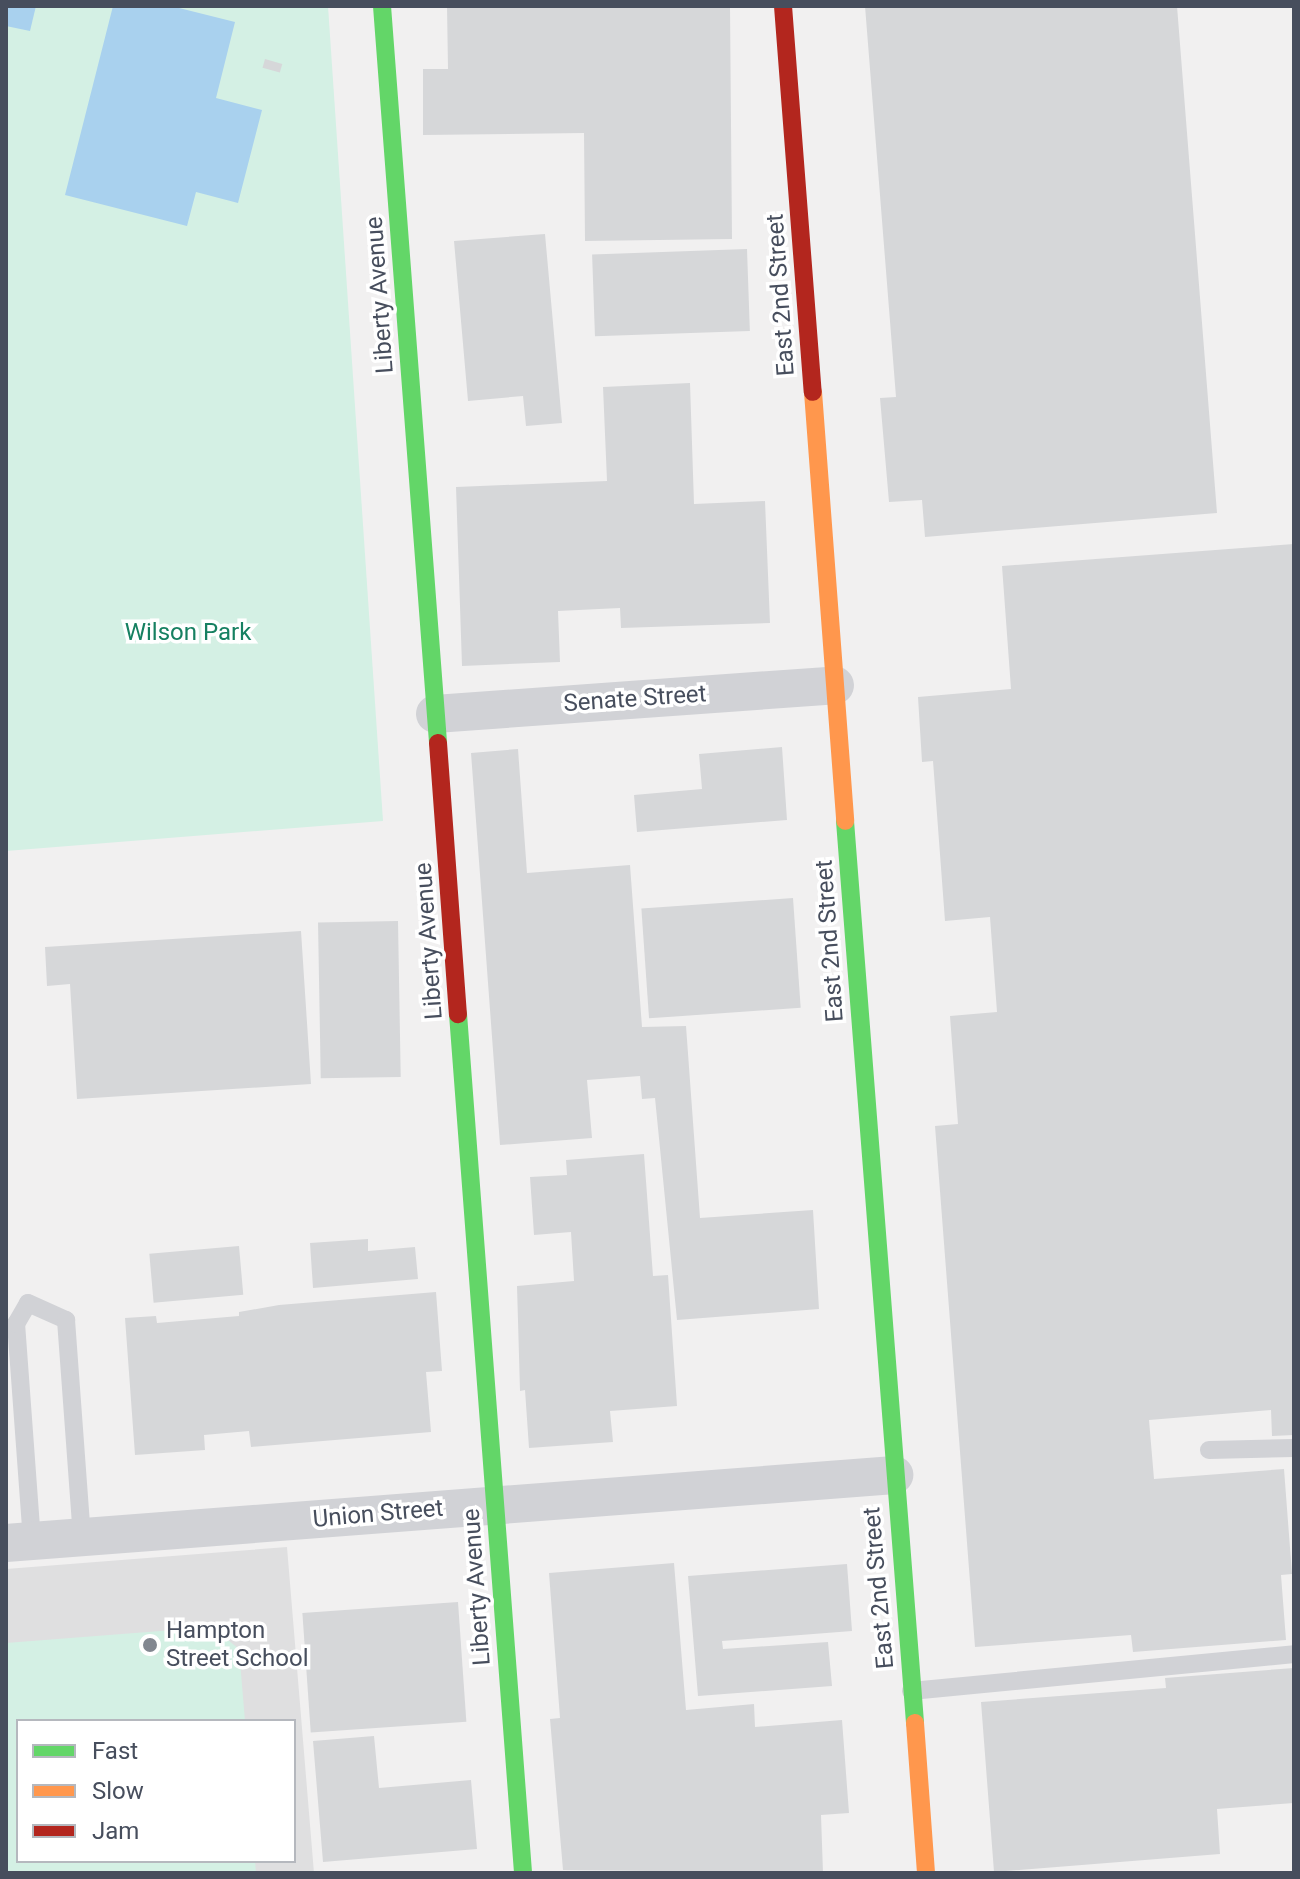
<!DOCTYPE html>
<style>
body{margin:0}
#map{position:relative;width:1300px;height:1879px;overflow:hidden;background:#f1f0f0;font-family:Roboto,sans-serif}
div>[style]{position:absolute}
.education>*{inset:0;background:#dfdfe0}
.green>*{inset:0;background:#d4f0e4}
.water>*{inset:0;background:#a9d1ee}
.building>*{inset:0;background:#d6d7d9;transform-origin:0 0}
.lane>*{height:18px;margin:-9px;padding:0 9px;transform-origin:9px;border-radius:9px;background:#d1d2d6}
.street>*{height:38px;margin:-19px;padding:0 19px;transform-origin:19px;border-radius:19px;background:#d1d2d6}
.fast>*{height:18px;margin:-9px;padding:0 9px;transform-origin:9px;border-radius:9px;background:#63d668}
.slow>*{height:18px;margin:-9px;padding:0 9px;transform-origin:9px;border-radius:9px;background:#ff974d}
.jam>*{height:18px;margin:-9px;padding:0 9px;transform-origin:9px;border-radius:9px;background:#b3261e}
.dots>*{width:22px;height:22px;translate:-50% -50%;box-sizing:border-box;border:4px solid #fff;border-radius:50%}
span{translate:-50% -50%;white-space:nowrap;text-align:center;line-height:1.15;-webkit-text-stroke:7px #fff;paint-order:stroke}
.street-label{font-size:24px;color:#474e5d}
.park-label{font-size:24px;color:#168061}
.poi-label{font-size:24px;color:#474e5d}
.left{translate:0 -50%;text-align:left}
.frame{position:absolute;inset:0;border:8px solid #474e5d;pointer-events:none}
.legend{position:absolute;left:16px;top:1719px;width:280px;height:144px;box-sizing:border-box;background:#fff;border:2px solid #b5b8be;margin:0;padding:10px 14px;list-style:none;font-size:24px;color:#474e5d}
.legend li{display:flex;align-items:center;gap:16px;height:40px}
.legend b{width:40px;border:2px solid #b5b8be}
</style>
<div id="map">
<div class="education">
<i style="clip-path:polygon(evenodd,287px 1547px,314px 1873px,6px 1873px,6px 1569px,287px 1547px,18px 1721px,294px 1721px,294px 1861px,18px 1861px,18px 1721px)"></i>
</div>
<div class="green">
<i style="clip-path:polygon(6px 6px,328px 6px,383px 821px,6px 851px)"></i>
<i style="clip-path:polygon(212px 1627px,239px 1649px,245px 1721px,18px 1721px,18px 1861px,255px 1861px,256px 1873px,6px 1873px,6px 1643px)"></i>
</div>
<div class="water">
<i style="clip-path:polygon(6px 6px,36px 6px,30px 31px,6px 26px)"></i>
<i style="clip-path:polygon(113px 6px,171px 6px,235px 22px,216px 98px,262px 110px,238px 203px,196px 192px,187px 226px,65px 195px)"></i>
</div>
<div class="building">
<i style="clip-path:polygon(447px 6px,730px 6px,732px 239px,585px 241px,584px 133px,423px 135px,423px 69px,448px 69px)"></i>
<i style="clip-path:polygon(865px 6px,1177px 6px,1217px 513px,925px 537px,922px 500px,889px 502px,880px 398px,896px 397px)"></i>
<i style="left:265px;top:59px;width:18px;height:9px;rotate:16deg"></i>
<i style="clip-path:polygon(545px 234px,562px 423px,526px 426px,523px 396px,468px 401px,454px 241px)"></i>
<i style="left:747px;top:249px;width:82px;height:155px;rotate:88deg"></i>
<i style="clip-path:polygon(690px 383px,694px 504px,765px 501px,770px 623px,621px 628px,620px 608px,558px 611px,560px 662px,462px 666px,456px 487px,607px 481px,603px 387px)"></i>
<i style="clip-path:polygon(1294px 544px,1294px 1435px,1272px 1436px,1271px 1410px,1149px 1420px,1154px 1479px,1284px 1469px,1292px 1574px,1281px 1575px,1286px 1640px,1133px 1652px,1131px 1635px,975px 1647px,935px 1126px,958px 1124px,950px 1016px,997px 1012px,990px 917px,945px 921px,933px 761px,922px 762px,918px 697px,1011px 689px,1002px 566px)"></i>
<i style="clip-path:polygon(782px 747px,787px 820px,637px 832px,634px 795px,702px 789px,699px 754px)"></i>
<i style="clip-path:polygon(518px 749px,527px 873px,630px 865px,642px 1027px,686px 1026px,700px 1218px,813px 1210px,819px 1309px,677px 1320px,655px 1098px,642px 1099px,640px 1076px,587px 1080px,592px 1138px,500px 1145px,471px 753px)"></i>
<i style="left:793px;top:898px;width:110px;height:152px;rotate:86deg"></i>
<i style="left:398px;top:921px;width:156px;height:80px;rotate:89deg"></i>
<i style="clip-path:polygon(301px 931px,311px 1084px,77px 1099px,70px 984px,47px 986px,45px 947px)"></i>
<i style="clip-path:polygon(644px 1154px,653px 1276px,668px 1275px,677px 1406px,610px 1411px,613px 1442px,529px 1448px,525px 1390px,520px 1391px,517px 1286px,574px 1281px,571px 1232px,534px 1235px,530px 1177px,567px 1175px,566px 1160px)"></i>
<i style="clip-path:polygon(368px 1239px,368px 1251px,415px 1247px,418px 1279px,313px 1288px,310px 1243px)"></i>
<i style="left:239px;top:1246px;width:49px;height:90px;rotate:85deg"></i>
<i style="clip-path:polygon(436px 1292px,442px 1371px,426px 1372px,431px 1432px,251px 1447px,249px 1431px,204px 1435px,205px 1450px,135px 1455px,125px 1318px,156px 1316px,157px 1323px,239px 1316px,239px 1312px,279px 1305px)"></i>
<i style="clip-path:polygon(674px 1563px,686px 1710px,754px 1704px,755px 1727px,842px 1720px,849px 1813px,821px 1815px,823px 1873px,563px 1870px,550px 1719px,560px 1718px,549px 1573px)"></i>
<i style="clip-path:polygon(847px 1564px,852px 1631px,722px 1641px,723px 1649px,828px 1642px,832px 1686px,698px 1696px,688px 1576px)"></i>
<i style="left:458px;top:1602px;width:120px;height:156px;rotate:86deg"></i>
<i style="clip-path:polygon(1294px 1668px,1294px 1803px,1217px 1809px,1220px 1854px,994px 1872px,981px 1702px,1166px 1688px,1165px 1678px)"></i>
<i style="clip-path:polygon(374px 1736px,379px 1788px,471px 1780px,477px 1849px,323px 1862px,313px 1741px)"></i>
</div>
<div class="lane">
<i style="left:1209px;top:1450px;width:85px;rotate:-1.3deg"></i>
<i style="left:32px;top:1541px;width:218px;rotate:-94.2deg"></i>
<i style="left:16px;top:1324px;width:24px;rotate:-60deg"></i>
<i style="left:28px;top:1303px;width:42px;rotate:24.1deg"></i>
<i style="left:66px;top:1320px;width:218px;rotate:85.8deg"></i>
<i style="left:911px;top:1691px;width:385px;rotate:-5.5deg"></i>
</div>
<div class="street">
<i style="left:435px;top:714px;width:401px;rotate:-4.1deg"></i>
<i style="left:6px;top:1543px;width:891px;rotate:-4.38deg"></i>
</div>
<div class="fast">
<i style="left:382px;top:6px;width:739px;rotate:85.65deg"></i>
<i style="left:845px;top:821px;width:905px;rotate:85.56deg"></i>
<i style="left:458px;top:1014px;width:861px;rotate:85.67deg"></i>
</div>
<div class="slow">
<i style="left:813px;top:392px;width:430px;rotate:85.7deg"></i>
<i style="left:915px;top:1723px;width:150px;rotate:85.8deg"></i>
</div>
<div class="jam">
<i style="left:783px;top:6px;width:387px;rotate:85.6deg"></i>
<i style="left:438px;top:743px;width:272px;rotate:85.8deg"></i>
</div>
<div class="dots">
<i style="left:150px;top:1645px;background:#828790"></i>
</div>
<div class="street-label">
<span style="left:380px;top:295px;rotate:-94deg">Liberty Avenue</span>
<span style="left:781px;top:295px;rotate:-94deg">East 2nd Street</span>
<span style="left:635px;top:699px;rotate:-4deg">Senate Street</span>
<span style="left:429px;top:941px;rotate:-94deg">Liberty Avenue</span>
<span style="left:830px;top:941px;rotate:-94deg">East 2nd Street</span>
<span style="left:378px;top:1514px;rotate:-5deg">Union Street</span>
<span style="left:477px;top:1587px;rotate:-94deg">Liberty Avenue</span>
<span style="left:879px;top:1588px;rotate:-95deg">East 2nd Street</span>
</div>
<div class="park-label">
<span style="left:188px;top:633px">Wilson Park</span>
</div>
<div class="poi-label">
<span class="left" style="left:166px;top:1645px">Hampton<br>Street School</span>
</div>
<div class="frame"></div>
<ul class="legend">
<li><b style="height:10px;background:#63d668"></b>Fast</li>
<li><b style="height:10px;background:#ff974d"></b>Slow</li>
<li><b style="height:10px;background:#b3261e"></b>Jam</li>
</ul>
</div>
